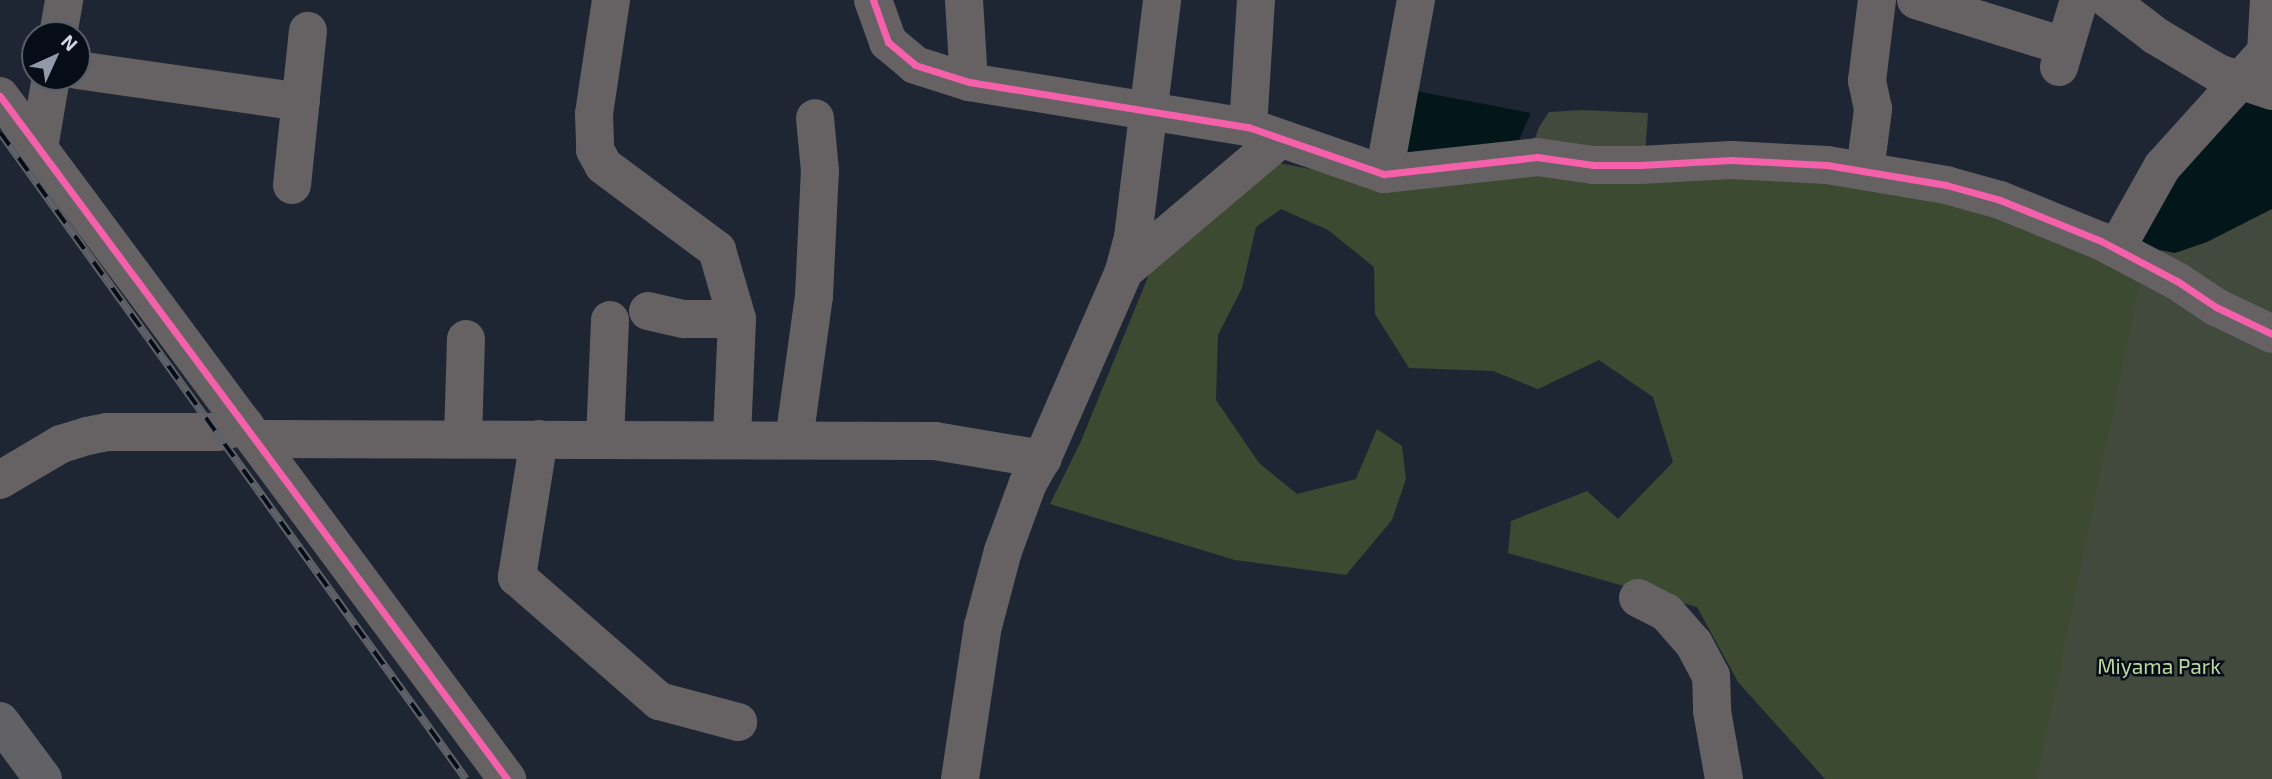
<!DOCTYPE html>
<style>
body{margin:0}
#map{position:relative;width:2272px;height:779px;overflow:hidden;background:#1e2633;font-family:"Exo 2",sans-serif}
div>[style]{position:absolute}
.green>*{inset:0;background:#414a3c}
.forest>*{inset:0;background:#3c4a32}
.water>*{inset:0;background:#03171a}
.minor>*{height:38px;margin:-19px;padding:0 19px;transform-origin:19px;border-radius:19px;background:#666264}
.highway>*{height:38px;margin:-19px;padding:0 19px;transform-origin:19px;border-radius:19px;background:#626166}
.rail>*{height:8px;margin-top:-4px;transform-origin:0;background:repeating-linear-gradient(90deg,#070d17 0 16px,#5f6268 0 32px);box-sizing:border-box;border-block:2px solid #5f6268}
.cycleway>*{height:7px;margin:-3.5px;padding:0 3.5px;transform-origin:3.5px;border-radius:3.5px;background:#f560ab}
span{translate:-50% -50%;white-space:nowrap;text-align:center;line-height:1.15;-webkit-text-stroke:5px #070d17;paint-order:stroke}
.park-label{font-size:21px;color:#bcd9a1}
.north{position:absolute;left:21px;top:21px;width:70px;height:70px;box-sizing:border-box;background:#070d17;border:2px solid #575e6b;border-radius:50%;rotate:45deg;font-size:19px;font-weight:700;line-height:28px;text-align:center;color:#cfd8e8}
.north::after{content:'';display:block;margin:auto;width:24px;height:32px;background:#919aa9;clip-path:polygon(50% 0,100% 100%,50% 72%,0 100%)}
</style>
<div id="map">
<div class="green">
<i style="clip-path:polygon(2272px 100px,2272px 779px,2021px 779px,2129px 249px)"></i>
<i style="clip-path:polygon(1582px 110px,1648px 113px,1645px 156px,1532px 146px,1539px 127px,1549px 112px)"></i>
</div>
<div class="forest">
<i style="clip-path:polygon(1274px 162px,1381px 183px,1553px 173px,1826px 179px,2018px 218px,2144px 264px,2037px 779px,1825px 779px,1738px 682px,1697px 607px,1508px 553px,1511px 521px,1587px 491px,1618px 519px,1673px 462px,1653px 397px,1599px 360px,1538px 389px,1493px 371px,1409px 368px,1375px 314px,1374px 267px,1328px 230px,1281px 209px,1256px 227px,1242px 288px,1218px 335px,1216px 400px,1259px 463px,1297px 494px,1356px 479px,1377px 429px,1402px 446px,1406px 479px,1392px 520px,1346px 575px,1235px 560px,1050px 504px,1081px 441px,1150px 272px)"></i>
</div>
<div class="water">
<i style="clip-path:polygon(1416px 91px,1531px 113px,1518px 142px,1406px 154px)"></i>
<i style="clip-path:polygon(2252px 100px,2272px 107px,2272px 209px,2207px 242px,2175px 253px,2149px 248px,2136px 237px,2163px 194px,2239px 103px)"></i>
</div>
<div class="minor">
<i style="left:611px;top:0;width:115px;rotate:98.5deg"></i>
<i style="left:594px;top:114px;width:36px;rotate:88deg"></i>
<i style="left:595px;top:150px;width:18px;rotate:61deg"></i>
<i style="left:604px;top:166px;width:141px;rotate:36.6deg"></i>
<i style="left:717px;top:250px;width:72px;rotate:73.8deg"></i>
<i style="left:737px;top:319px;width:121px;rotate:92.4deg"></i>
<i style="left:873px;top:0;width:45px;rotate:70.3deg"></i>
<i style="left:888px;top:42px;width:35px;rotate:40deg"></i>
<i style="left:915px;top:65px;width:57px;rotate:17.5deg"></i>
<i style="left:969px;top:82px;width:283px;rotate:9.2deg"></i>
<i style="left:1248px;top:127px;width:144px;rotate:19.1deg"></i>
<i style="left:1384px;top:174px;width:154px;rotate:-6.3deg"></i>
<i style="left:1537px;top:157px;width:57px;rotate:8.1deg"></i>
<i style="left:1593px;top:165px;width:47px"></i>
<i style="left:1640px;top:165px;width:91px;rotate:-3.1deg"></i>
<i style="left:1731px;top:160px;width:96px;rotate:3deg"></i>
<i style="left:1827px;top:165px;width:121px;rotate:9.5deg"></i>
<i style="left:1946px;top:185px;width:56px;rotate:15.5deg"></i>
<i style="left:2000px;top:200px;width:109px;rotate:22.1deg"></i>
<i style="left:2101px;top:241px;width:86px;rotate:27.8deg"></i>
<i style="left:2177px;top:281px;width:47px;rotate:33.7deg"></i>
<i style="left:2216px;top:307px;width:62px;rotate:25.7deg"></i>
<i style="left:964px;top:0;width:82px;rotate:86.5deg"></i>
<i style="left:1916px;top:0;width:155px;rotate:17.3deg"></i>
<i style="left:2109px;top:0;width:59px;rotate:37.5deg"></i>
<i style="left:2156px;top:36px;width:72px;rotate:30.8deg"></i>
<i style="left:2218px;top:73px;width:57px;rotate:18.4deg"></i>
<i style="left:58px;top:35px;width:36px;rotate:-80deg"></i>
<i style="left:2059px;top:67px;width:70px;rotate:-73.4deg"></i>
<i style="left:77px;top:70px;width:226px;rotate:8.1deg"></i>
<i style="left:0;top:96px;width:851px;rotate:53.41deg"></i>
<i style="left:1248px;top:127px;width:127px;rotate:-86.4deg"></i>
<i style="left:39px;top:148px;width:72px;rotate:-80.4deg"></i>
<i style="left:1865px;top:171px;width:63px;rotate:-82.6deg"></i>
<i style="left:1873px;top:109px;width:29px;rotate:-102deg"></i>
<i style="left:1867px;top:81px;width:82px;rotate:-83deg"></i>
<i style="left:1384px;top:174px;width:177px;rotate:-79.6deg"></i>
<i style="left:292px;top:185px;width:155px;rotate:-84.1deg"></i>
<i style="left:2116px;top:249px;width:94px;rotate:-60.7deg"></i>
<i style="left:2162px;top:167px;width:155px;rotate:-47.9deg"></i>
<i style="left:2266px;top:52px;width:52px;rotate:-86.7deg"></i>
<i style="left:1124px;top:271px;width:204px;rotate:-40.2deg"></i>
<i style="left:648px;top:311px;width:37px;rotate:13deg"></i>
<i style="left:684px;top:319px;width:53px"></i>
<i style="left:255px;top:439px;width:680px;rotate:0.17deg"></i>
<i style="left:935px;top:441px;width:109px;rotate:9.5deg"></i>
<i style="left:463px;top:439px;width:100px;rotate:-88.3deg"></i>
<i style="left:539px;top:439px;width:140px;rotate:99.1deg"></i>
<i style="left:517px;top:577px;width:189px;rotate:41.1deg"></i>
<i style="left:659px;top:701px;width:82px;rotate:14.9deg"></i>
<i style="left:605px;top:440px;width:120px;rotate:-87.6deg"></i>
<i style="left:794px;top:440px;width:145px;rotate:-82.1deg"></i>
<i style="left:814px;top:296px;width:125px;rotate:-87.3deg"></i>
<i style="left:820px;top:171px;width:53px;rotate:-95.4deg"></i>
<i style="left:0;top:480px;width:71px;rotate:-30.5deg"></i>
<i style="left:61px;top:444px;width:27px;rotate:-17deg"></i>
<i style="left:87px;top:436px;width:20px;rotate:-11deg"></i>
<i style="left:107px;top:432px;width:111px"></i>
<i style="left:218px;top:432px;width:28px;rotate:-13deg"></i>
<i style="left:1638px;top:598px;width:31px;rotate:27deg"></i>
<i style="left:1666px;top:612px;width:43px;rotate:48.8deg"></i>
<i style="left:1694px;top:644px;width:36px;rotate:62deg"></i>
<i style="left:1711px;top:676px;width:35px;rotate:88deg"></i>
<i style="left:1712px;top:711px;width:69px;rotate:80deg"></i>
<i style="left:960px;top:779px;width:155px;rotate:-81.5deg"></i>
<i style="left:983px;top:626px;width:78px;rotate:-75.1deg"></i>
<i style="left:1003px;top:551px;width:72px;rotate:-69.8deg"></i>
<i style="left:1028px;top:483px;width:28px;rotate:-60deg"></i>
<i style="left:1042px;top:459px;width:205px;rotate:-66.4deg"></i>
<i style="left:1124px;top:271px;width:35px;rotate:-75deg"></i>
<i style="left:1133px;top:237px;width:239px;rotate:-83deg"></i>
</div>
<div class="highway">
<i style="left:0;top:721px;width:72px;rotate:53.4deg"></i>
</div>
<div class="rail">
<i style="left:0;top:132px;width:797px;rotate:54.24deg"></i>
</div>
<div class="cycleway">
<i style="left:873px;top:0;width:45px;rotate:70.3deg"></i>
<i style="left:888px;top:42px;width:35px;rotate:40deg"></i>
<i style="left:915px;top:65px;width:57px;rotate:17.5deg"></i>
<i style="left:969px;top:82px;width:283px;rotate:9.2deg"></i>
<i style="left:1248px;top:127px;width:144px;rotate:19.1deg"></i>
<i style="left:1384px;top:174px;width:154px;rotate:-6.3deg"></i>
<i style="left:1537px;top:157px;width:57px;rotate:8.1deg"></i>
<i style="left:1593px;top:165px;width:47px"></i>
<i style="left:1640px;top:165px;width:91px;rotate:-3.1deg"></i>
<i style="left:1731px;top:160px;width:96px;rotate:3deg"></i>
<i style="left:1827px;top:165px;width:121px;rotate:9.5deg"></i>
<i style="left:1946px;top:185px;width:56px;rotate:15.5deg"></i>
<i style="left:2000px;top:200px;width:109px;rotate:22.1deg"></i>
<i style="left:2101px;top:241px;width:86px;rotate:27.8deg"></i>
<i style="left:2177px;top:281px;width:47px;rotate:33.7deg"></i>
<i style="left:2216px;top:307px;width:62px;rotate:25.7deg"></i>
<i style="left:0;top:96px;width:851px;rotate:53.41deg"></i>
</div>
<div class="park-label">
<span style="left:2159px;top:666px">Miyama Park</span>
</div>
<div class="north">N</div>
</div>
